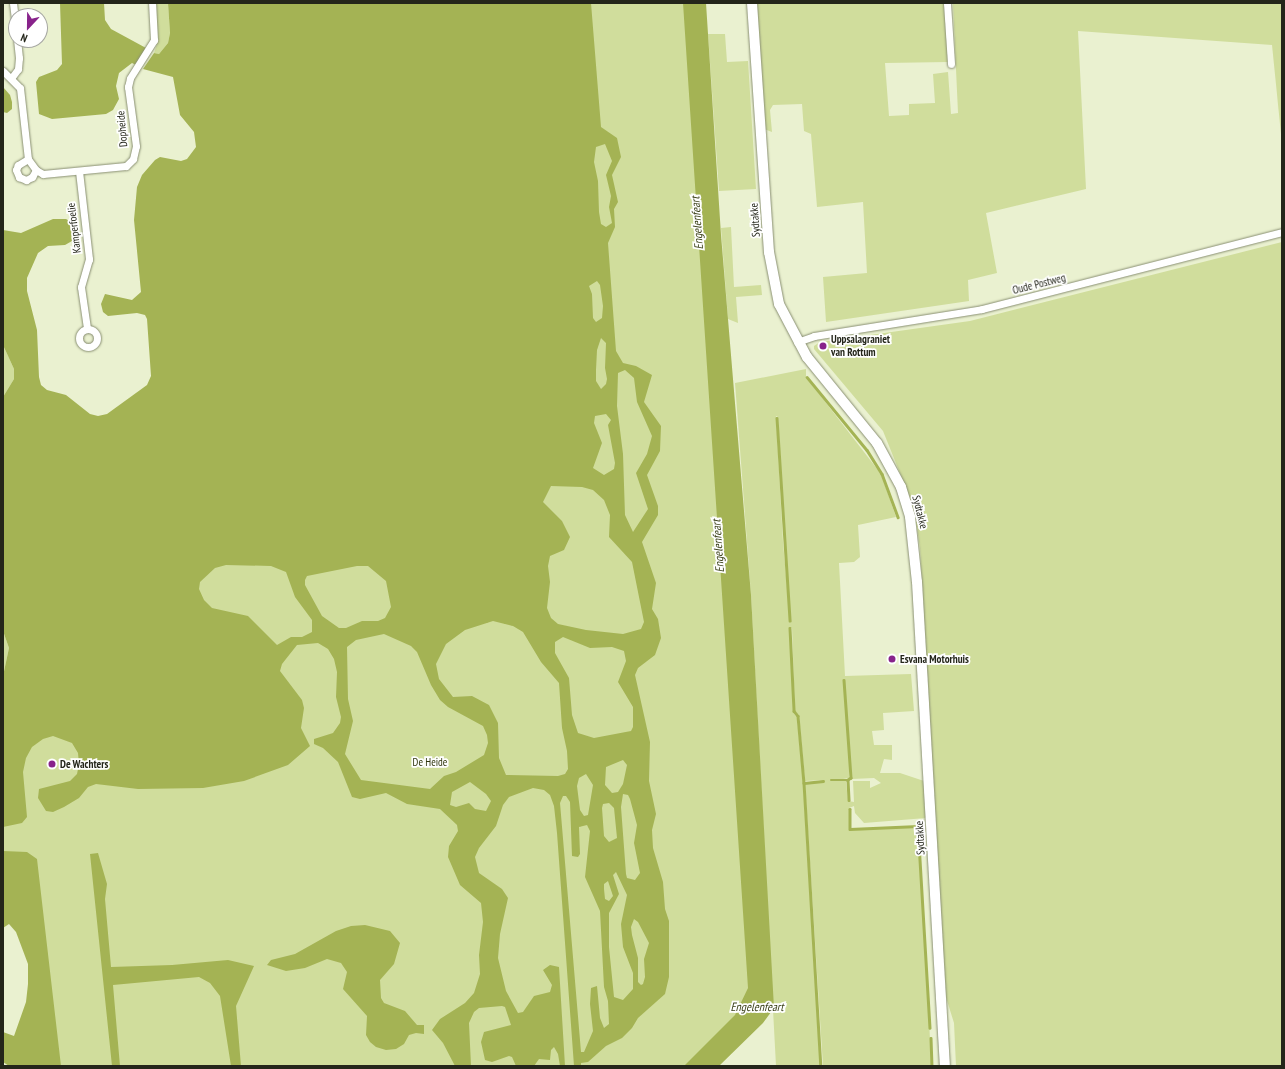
<!DOCTYPE html>
<style>
body{margin:0}
#map{position:relative;width:1285px;height:1069px;overflow:hidden;background:#eaf1d0;font-family:"PT Sans Narrow",sans-serif}
div>[style]{position:absolute}
.green>*{inset:0;background:#d0dd9c}
.water>*{inset:0;background:#a4b354}
.stream>*{height:2.5px;margin:-1.25px;padding:0 1.25px;transform-origin:1.25px;border-radius:1.25px;background:#a4b354}
.roads{filter:drop-shadow(0 0 1px #898f72) drop-shadow(0 0 1px #898f72)}
.street>*{height:7px;margin:-3.5px;padding:0 3.5px;transform-origin:3.5px;border-radius:3.5px;background:#fff}
.street>.ring{margin:-3.5px;padding:0;box-sizing:content-box;background:none;border:7px solid #fff;border-radius:50%}
.secondary>*{height:10px;margin:-5px;padding:0 5px;transform-origin:5px;border-radius:5px;background:#fff}
.dots>*{width:11px;height:11px;translate:-50% -50%;box-sizing:border-box;border:2px solid #fff;border-radius:50%}
span{translate:-50% -50%;white-space:nowrap;text-align:center;line-height:1.15;-webkit-text-stroke:3.5px #fff;paint-order:stroke}
.street-label{font-size:11px;color:#24261a}
.poi-label{font-size:11px;color:#24261a;font-weight:700}
.left{translate:0 -50%;text-align:left}
.park-label{font-size:11px;color:#30360e}
.water-label{font-size:12px;color:#3b4119;font-style:italic}
.frame{position:absolute;inset:0;border:4px solid #24261a;pointer-events:none}
.north{position:absolute;left:8px;top:8px;width:40px;height:40px;box-sizing:border-box;background:#fff;border:1px solid #a7a8a3;border-radius:50%;rotate:202deg;font-size:11px;font-weight:700;line-height:16px;text-align:center;color:#24261a}
.north::after{content:'';display:block;margin:auto;width:14px;height:18px;background:#88238b;clip-path:polygon(50% 0,100% 100%,50% 72%,0 100%)}
</style>
<div id="map">
<div class="green">
<i style="clip-path:polygon(155px 3px,168px 3px,170px 33px,168px 43px,159px 54px,154px 53px,158px 41px)"></i>
<i style="clip-path:polygon(388px 3px,685px 3px,750px 989px,737px 1017px,688px 1066px,48px 1066px,25px 910px,3px 878px,3px 763px)"></i>
<i style="clip-path:polygon(756px 3px,944px 3px,948px 62px,885px 63px,889px 116px,909px 115px,909px 104px,935px 103px,933px 74px,948px 72px,951px 114px,958px 113px,953px 3px,1282px 3px,1282px 144px,1272px 45px,1078px 31px,1086px 189px,986px 213px,997px 273px,968px 280px,969px 301px,826px 322px,823px 277px,867px 273px,863px 202px,817px 207px,811px 134px,804px 131px,802px 104px,773px 105px,770px 110px,772px 132px,764px 129px)"></i>
<i style="clip-path:polygon(708px 34px,725px 34px,727px 62px,748px 61px,756px 189px,719px 191px)"></i>
<i style="clip-path:polygon(731px 227px,734px 287px,761px 285px,762px 295px,736px 297px,738px 323px,728px 319px,721px 228px)"></i>
<i style="clip-path:polygon(1282px 242px,1282px 1066px,956px 1066px,954px 1023px,945px 994px,920px 549px,917px 527px,910px 498px,883px 431px,814px 349px,814px 346px,820px 342px,970px 321px)"></i>
<i style="clip-path:polygon(3px 345px,14px 369px,14px 379px,3px 397px)"></i>
<i style="clip-path:polygon(evenodd,806px 369px,806px 377px,881px 474px,896px 517px,858px 525px,860px 557px,854px 562px,839px 563px,845px 676px,911px 674px,914px 711px,883px 713px,884px 730px,872px 731px,874px 745px,892px 745px,892px 760px,884px 759px,880px 773px,900px 773px,924px 781px,926px 818px,864px 823px,855px 813px,854px 806px,849px 808px,850px 829px,917px 827px,928px 991px,931px 1066px,823px 1066px,805px 784px,824px 780px,805px 781px,799px 715px,795px 711px,792px 628px,790px 628px,793px 712px,797px 718px,803px 782px,820px 1066px,776px 1066px,751px 595px,735px 383px,806px 369px,776px 416px,778px 417px,790px 621px,783px 542px,776px 416px,806px 369px,850px 767px,852px 779px,874px 778px,881px 783px,870px 788px,870px 781px,853px 781px,854px 802px,848px 801px,846px 781px,831px 781px,849px 778px,850px 767px)"></i>
<i style="clip-path:polygon(3px 631px,9px 648px,3px 676px)"></i>
</div>
<div class="water">
<i style="clip-path:polygon(60px 3px,104px 3px,105px 20px,111px 29px,146px 48px,136px 65px,132px 63px,119px 73px,116px 86px,119px 99px,113px 110px,106px 114px,52px 119px,39px 114px,36px 82px,39px 77px,57px 70px,62px 64px)"></i>
<i style="clip-path:polygon(evenodd,168px 3px,591px 3px,601px 127px,617px 138px,621px 157px,612px 175px,618px 202px,614px 209px,615px 227px,608px 243px,616px 351px,623px 363px,636px 366px,652px 375px,644px 402px,661px 426px,660px 451px,647px 475px,658px 506px,658px 515px,642px 542px,656px 583px,652px 609px,658px 619px,661px 638px,655px 655px,638px 668px,635px 675px,650px 742px,649px 781px,656px 814px,652px 830px,653px 848px,663px 882px,665px 909px,669px 921px,669px 977px,665px 994px,638px 1018px,632px 1028px,622px 1038px,606px 1046px,588px 1062px,581px 1063px,581px 1066px,574px 1066px,557px 833px,554px 806px,550px 795px,544px 790px,533px 788px,509px 797px,503px 805px,496px 826px,479px 848px,475px 857px,479px 873px,502px 889px,508px 898px,500px 934px,498px 958px,506px 991px,518px 1013px,523px 1012px,534px 996px,550px 992px,552px 985px,543px 970px,550px 965px,559px 967px,565px 1066px,560px 1066px,558px 1054px,554px 1047px,551px 1050px,550px 1060px,539px 1059px,534px 1066px,516px 1066px,512px 1057px,509px 1056px,492px 1062px,485px 1060px,481px 1042px,484px 1032px,511px 1025px,505px 1007px,502px 1006px,479px 1008px,474px 1012px,469px 1023px,471px 1066px,455px 1066px,443px 1043px,432px 1030px,440px 1019px,465px 1003px,474px 993px,480px 974px,479px 955px,483px 922px,481px 903px,460px 885px,448px 857px,449px 846px,458px 831px,457px 825px,440px 809px,407px 804px,386px 793px,360px 799px,352px 797px,338px 762px,323px 748px,314px 744px,314px 739px,333px 733px,340px 723px,341px 717px,336px 697px,337px 672px,334px 659px,328px 649px,318px 643px,297px 645px,282px 664px,280px 671px,302px 700px,304px 708px,301px 728px,310px 746px,288px 765px,244px 781px,203px 788px,138px 789px,96px 784px,88px 787px,79px 798px,64px 807px,53px 812px,46px 811px,38px 798px,39px 789px,70px 781px,77px 774px,79px 764px,78px 753px,72px 743px,53px 736px,43px 739px,32px 747px,26px 758px,23px 772px,27px 817px,22px 823px,3px 827px,3px 676px,9px 648px,3px 631px,3px 397px,14px 379px,14px 369px,3px 345px,3px 230px,21px 233px,53px 219px,66px 219px,73px 223px,75px 231px,72px 241px,65px 245px,48px 246px,38px 253px,27px 278px,27px 291px,37px 330px,39px 377px,41px 385px,47px 390px,66px 395px,90px 414px,98px 416px,107px 414px,147px 385px,151px 376px,147px 319px,145px 315px,137px 313px,108px 316px,103px 312px,101px 304px,105px 294px,132px 300px,141px 292px,134px 220px,137px 187px,142px 175px,155px 160px,160px 157px,181px 161px,187px 159px,196px 147px,194px 132px,180px 115px,173px 77px,143px 69px,154px 53px,159px 54px,168px 43px,170px 33px,168px 3px,605px 144px,612px 161px,606px 175px,611px 196px,609px 207px,612px 223px,606px 227px,601px 224px,599px 212px,598px 181px,594px 162px,596px 147px,605px 144px,168px 3px,597px 281px,600px 285px,603px 306px,602px 318px,596px 322px,593px 318px,592px 294px,589px 286px,597px 281px,168px 3px,601px 338px,606px 343px,605px 368px,607px 379px,606px 384px,601px 389px,596px 381px,596px 370px,597px 350px,601px 338px,168px 3px,625px 370px,634px 378px,637px 402px,652px 436px,647px 454px,636px 473px,648px 509px,633px 532px,625px 515px,623px 454px,617px 406px,618px 373px,625px 370px,168px 3px,606px 414px,611px 420px,608px 425px,615px 463px,614px 469px,604px 475px,593px 468px,602px 443px,594px 423px,595px 416px,606px 414px,168px 3px,551px 486px,582px 487px,593px 490px,604px 500px,610px 515px,609px 537px,632px 562px,644px 622px,641px 629px,623px 634px,586px 630px,558px 624px,551px 618px,547px 608px,550px 582px,548px 566px,550px 556px,564px 550px,570px 537px,562px 521px,543px 502px,551px 486px,168px 3px,226px 565px,271px 566px,286px 572px,295px 597px,312px 620px,312px 632px,302px 637px,291px 637px,277px 645px,248px 616px,212px 608px,204px 600px,199px 589px,200px 582px,215px 568px,226px 565px,168px 3px,357px 566px,368px 566px,386px 581px,391px 607px,385px 618px,378px 621px,362px 621px,346px 628px,339px 628px,322px 616px,305px 585px,305px 580px,307px 576px,357px 566px,168px 3px,493px 621px,513px 626px,523px 632px,541px 662px,559px 683px,562px 728px,567px 751px,568px 769px,565px 774px,558px 776px,506px 775px,499px 758px,498px 723px,489px 705px,472px 696px,453px 697px,439px 679px,436px 664px,446px 644px,465px 630px,493px 621px,168px 3px,384px 634px,411px 646px,417px 652px,431px 685px,440px 700px,448px 707px,483px 726px,487px 735px,488px 743px,484px 755px,456px 772px,444px 776px,430px 789px,361px 780px,345px 754px,353px 721px,348px 699px,347px 647px,356px 640px,384px 634px,168px 3px,563px 637px,590px 648px,612px 647px,624px 651px,626px 661px,618px 682px,633px 707px,633px 727px,631px 731px,594px 738px,578px 733px,572px 715px,569px 678px,555px 653px,555px 642px,563px 637px,168px 3px,623px 760px,627px 765px,623px 784px,618px 792px,612px 793px,605px 785px,606px 767px,623px 760px,168px 3px,586px 774px,593px 785px,588px 815px,584px 816px,580px 810px,577px 786px,579px 778px,586px 774px,168px 3px,470px 782px,486px 794px,491px 801px,486px 811px,475px 809px,469px 803px,456px 807px,450px 805px,452px 792px,470px 782px,168px 3px,623px 794px,628px 795px,630px 799px,637px 825px,634px 843px,640px 873px,635px 880px,627px 878px,626px 874px,621px 807px,623px 794px,168px 3px,563px 796px,566px 796px,570px 802px,572px 856px,578px 857px,580px 854px,579px 827px,587px 825px,590px 831px,585px 877px,600px 911px,604px 987px,608px 1001px,609px 1024px,604px 1028px,600px 1018px,597px 986px,591px 988px,590px 1004px,593px 1031px,584px 1052px,581px 1052px,560px 803px,563px 796px,168px 3px,609px 803px,614px 808px,617px 838px,609px 842px,604px 836px,602px 808px,603px 804px,609px 803px,168px 3px,616px 872px,627px 895px,621px 924px,623px 947px,633px 973px,633px 989px,623px 1000px,614px 997px,609px 947px,609px 913px,619px 894px,613px 875px,616px 872px,168px 3px,608px 881px,613px 896px,609px 901px,605px 899px,604px 889px,604px 884px,608px 881px,168px 3px,634px 919px,638px 922px,649px 943px,644px 959px,645px 977px,643px 984px,641px 985px,638px 982px,638px 958px,632px 935px,631px 927px,634px 919px)"></i>
<i style="clip-path:polygon(683px 3px,706px 3px,721px 235px,751px 595px,774px 1008px,763px 1023px,719px 1066px,684px 1066px,735px 1015px,748px 988px)"></i>
<i style="clip-path:polygon(3px 87px,10px 95px,12px 102px,12px 109px,7px 113px,3px 112px)"></i>
<i style="clip-path:polygon(3px 851px,27px 852px,37px 859px,61px 1066px,9px 1066px,3px 1062px,3px 1032px,14px 1036px,26px 1002px,28px 984px,28px 964px,16px 932px,9px 924px,3px 928px)"></i>
<i style="clip-path:polygon(98px 853px,107px 884px,105px 899px,111px 967px,172px 965px,228px 960px,254px 966px,236px 1006px,241px 1066px,231px 1066px,220px 996px,210px 983px,199px 977px,113px 985px,120px 1066px,112px 1066px,90px 854px)"></i>
<i style="clip-path:polygon(365px 925px,390px 931px,400px 943px,394px 964px,380px 980px,381px 998px,384px 1003px,405px 1011px,417px 1025px,424px 1025px,424px 1034px,416px 1033px,409px 1035px,404px 1044px,396px 1049px,386px 1050px,376px 1047px,370px 1042px,366px 1035px,367px 1016px,343px 989px,347px 972px,341px 963px,327px 959px,305px 968px,286px 971px,267px 965px,271px 960px,295px 954px,336px 931px,351px 926px)"></i>
</div>
<div class="stream">
<i style="left:807px;top:377px;width:94px;rotate:50.6deg"></i>
<i style="left:867px;top:450px;width:28px;rotate:58deg"></i>
<i style="left:882px;top:474px;width:46px;rotate:69.6deg"></i>
<i style="left:777px;top:418px;width:203px;rotate:86.3deg"></i>
<i style="left:790px;top:628px;width:83px;rotate:87.2deg"></i>
<i style="left:794px;top:711px;width:6px;rotate:51deg"></i>
<i style="left:798px;top:716px;width:67px;rotate:84.9deg"></i>
<i style="left:804px;top:783px;width:284px;rotate:86.6deg"></i>
<i style="left:844px;top:680px;width:98px;rotate:85.9deg"></i>
<i style="left:851px;top:778px;width:4px;rotate:146deg"></i>
<i style="left:848px;top:780px;width:20px;rotate:87deg"></i>
<i style="left:831px;top:780px;width:17px"></i>
<i style="left:804px;top:783px;width:19px;rotate:-6deg"></i>
<i style="left:850px;top:809px;width:20px;rotate:90deg"></i>
<i style="left:850px;top:829px;width:68px;rotate:-2.5deg"></i>
<i style="left:918px;top:826px;width:202px;rotate:86.6deg"></i>
<i style="left:931px;top:1038px;width:28px;rotate:88deg"></i>
</div>
<div class="roads">
<div class="street">
<i style="left:13px;top:3px;width:24px;rotate:83deg"></i>
<i style="left:947px;top:3px;width:61px;rotate:86.2deg"></i>
<i style="left:3px;top:71px;width:24px;rotate:45deg"></i>
<i style="left:20px;top:88px;width:71px;rotate:83.6deg"></i>
<i style="left:28px;top:159px;width:14px;rotate:54deg"></i>
<i style="left:36px;top:170px;width:8px;rotate:30deg"></i>
<i style="left:43px;top:174px;width:83px;rotate:-5.5deg"></i>
<i style="left:126px;top:166px;width:10px;rotate:-45deg"></i>
<i style="left:133px;top:159px;width:13px;rotate:-77deg"></i>
<i style="left:136px;top:146px;width:60px;rotate:-97.7deg"></i>
<i style="left:128px;top:87px;width:9px;rotate:-77deg"></i>
<i style="left:130px;top:78px;width:45px;rotate:-57.7deg"></i>
<i style="left:154px;top:40px;width:37px;rotate:-93deg"></i>
<i style="left:12px;top:77px;width:10px;rotate:-53deg"></i>
<i style="left:18px;top:69px;width:11px;rotate:-85deg"></i>
<i style="left:19px;top:58px;width:18px;rotate:-96deg"></i>
<i style="left:28px;top:159px;width:12px;rotate:149deg"></i>
<i style="left:18px;top:165px;width:5px;rotate:112deg"></i>
<i style="left:16px;top:170px;width:8px;rotate:67deg"></i>
<i style="left:19px;top:177px;width:8px;rotate:23deg"></i>
<i style="left:26px;top:180px;width:7px;rotate:-27deg"></i>
<i style="left:32px;top:177px;width:8px;rotate:-60deg"></i>
<i style="left:79px;top:171px;width:89px;rotate:83.5deg"></i>
<i style="left:89px;top:259px;width:29px;rotate:106deg"></i>
<i style="left:81px;top:287px;width:41px;rotate:81.7deg"></i>
<i class="ring" style="left:79px;top:329px;width:11px;height:11px"></i>
<i style="left:797px;top:342px;width:18px;rotate:-19deg"></i>
<i style="left:814px;top:336px;width:170px;rotate:-9.1deg"></i>
<i style="left:982px;top:309px;width:310px;rotate:-14.4deg"></i>
</div>
<div class="secondary">
<i style="left:752px;top:3px;width:250px;rotate:86.1deg"></i>
<i style="left:769px;top:252px;width:53px;rotate:79.1deg"></i>
<i style="left:779px;top:304px;width:60px;rotate:62.2deg"></i>
<i style="left:807px;top:357px;width:111px;rotate:50.9deg"></i>
<i style="left:877px;top:443px;width:50px;rotate:61.4deg"></i>
<i style="left:901px;top:487px;width:31px;rotate:73deg"></i>
<i style="left:910px;top:517px;width:65px;rotate:83.9deg"></i>
<i style="left:917px;top:582px;width:485px;rotate:86.7deg"></i>
</div>
</div>
<div class="dots">
<i style="left:823px;top:346px;background:#88238b"></i>
<i style="left:892px;top:659px;background:#88238b"></i>
<i style="left:52px;top:764px;background:#88238b"></i>
</div>
<div class="street-label">
<span style="left:122px;top:129px;rotate:-95deg">Dopheide</span>
<span style="left:755px;top:220px;rotate:-94deg">Sydtakke</span>
<span style="left:74px;top:228px;rotate:-97deg">Kamperfoelie</span>
<span style="left:1039px;top:284px;rotate:-14deg">Oude Postweg</span>
<span style="left:920px;top:512px;rotate:76deg">Sydtakke</span>
<span style="left:920px;top:838px;rotate:-93deg">Sydtakke</span>
</div>
<div class="poi-label">
<span class="left" style="left:831px;top:346px">Uppsalagraniet<br>van Rottum</span>
<span class="left" style="left:900px;top:659px">Esvana Motorhuis</span>
<span class="left" style="left:60px;top:764px">De Wachters</span>
</div>
<div class="park-label">
<span style="left:430px;top:762px">De Heide</span>
</div>
<div class="water-label">
<span style="left:697px;top:223px;rotate:-94deg">Engelenfeart</span>
<span style="left:718px;top:546px;rotate:-94deg">Engelenfeart</span>
<span style="left:757px;top:1007px">Engelenfeart</span>
</div>
<div class="frame"></div>
<div class="north">N</div>
</div>
